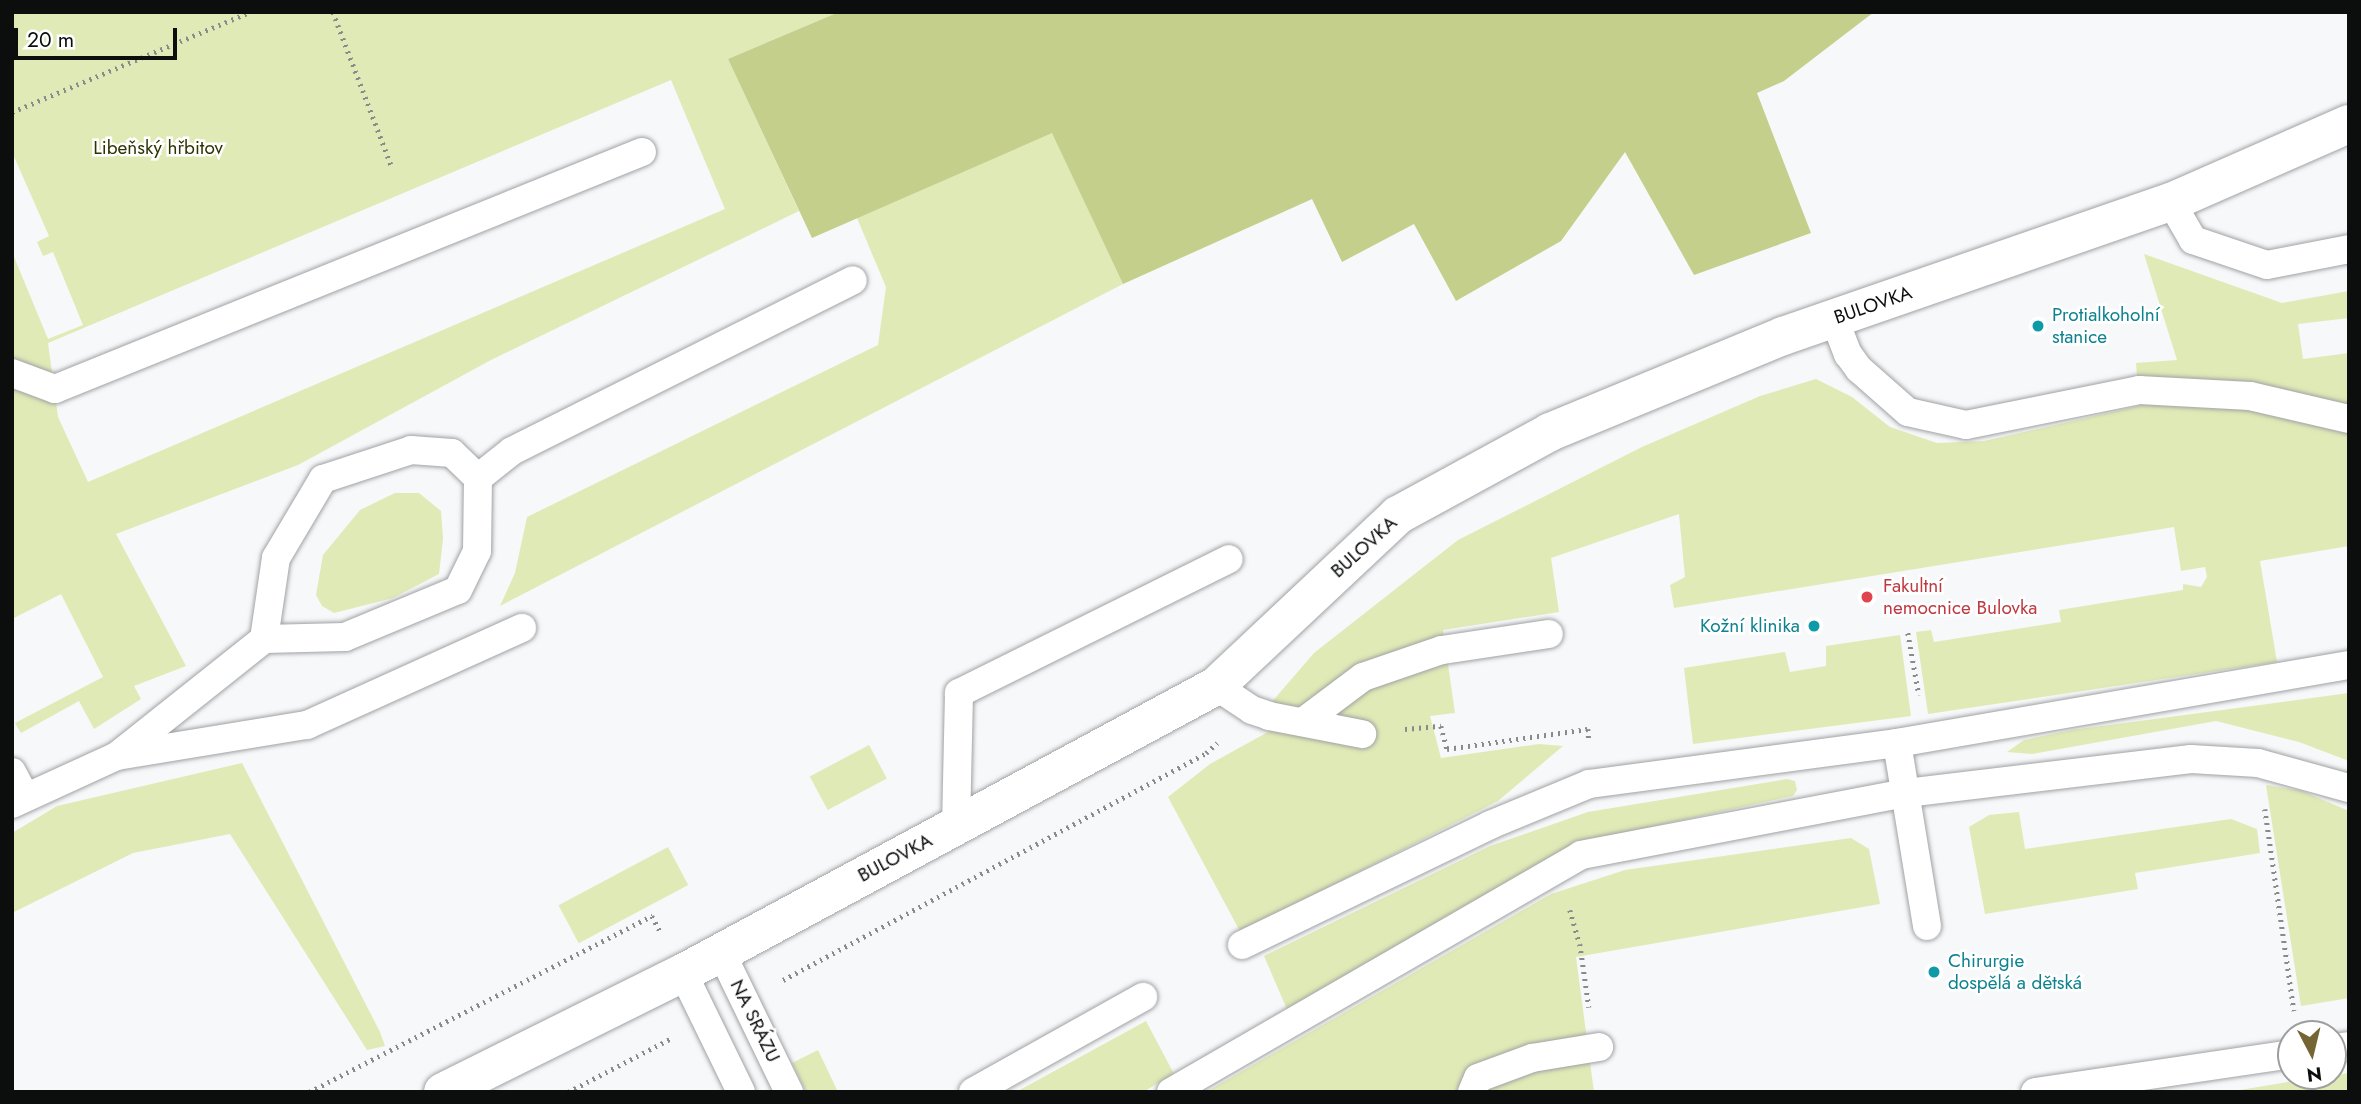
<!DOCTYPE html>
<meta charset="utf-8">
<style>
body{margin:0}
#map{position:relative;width:2361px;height:1104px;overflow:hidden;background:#f6f8fa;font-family:Jost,sans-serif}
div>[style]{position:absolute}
.green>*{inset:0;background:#e0eab6;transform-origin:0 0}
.forest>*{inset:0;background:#c3cf8b}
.path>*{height:4.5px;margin-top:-2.25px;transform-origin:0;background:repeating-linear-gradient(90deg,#888a8b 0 2px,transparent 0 7px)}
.roads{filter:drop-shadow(0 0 2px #a1a2a4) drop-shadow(0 0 2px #a1a2a4)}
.service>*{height:28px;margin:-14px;padding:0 14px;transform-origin:14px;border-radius:14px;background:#fff}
.minor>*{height:38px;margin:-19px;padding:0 19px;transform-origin:19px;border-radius:19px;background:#fff}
.dots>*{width:19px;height:19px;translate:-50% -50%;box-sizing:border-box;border:4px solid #fff;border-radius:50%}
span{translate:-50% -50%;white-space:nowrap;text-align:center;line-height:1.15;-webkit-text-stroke:5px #fff;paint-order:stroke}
.park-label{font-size:19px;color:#2e3400}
.street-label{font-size:19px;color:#0c0d0d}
.culture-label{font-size:19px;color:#0d838f}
.left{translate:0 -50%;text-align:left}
.right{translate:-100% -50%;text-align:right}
.health-label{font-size:19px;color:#be3a42}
.frame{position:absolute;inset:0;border:14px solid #0c0d0d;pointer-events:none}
.north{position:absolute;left:2277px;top:1020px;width:70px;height:70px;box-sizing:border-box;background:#fff;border:2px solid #9e9e9e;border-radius:50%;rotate:173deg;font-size:19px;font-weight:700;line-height:28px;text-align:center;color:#0c0d0d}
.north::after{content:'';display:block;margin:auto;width:24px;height:32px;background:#746532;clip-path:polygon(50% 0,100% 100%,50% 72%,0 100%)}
.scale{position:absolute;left:14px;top:28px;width:163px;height:32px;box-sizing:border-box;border:4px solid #0c0d0d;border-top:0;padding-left:9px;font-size:21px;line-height:24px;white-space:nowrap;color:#0c0d0d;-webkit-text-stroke:5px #fff;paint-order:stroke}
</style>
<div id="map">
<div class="green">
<i style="clip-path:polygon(evenodd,12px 12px,839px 12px,728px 59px,799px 211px,491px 360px,298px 465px,116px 534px,186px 666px,134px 686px,141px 699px,94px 729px,79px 701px,21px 733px,15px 723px,103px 677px,61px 594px,12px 619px,12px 252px,48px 339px,83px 325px,53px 252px,43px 256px,37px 242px,49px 236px,12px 152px,12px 12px,671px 80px,725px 209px,88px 482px,58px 417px,48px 343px,671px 80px)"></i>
<i style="clip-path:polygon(1052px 132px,1123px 284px,500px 606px,515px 573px,527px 517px,878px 345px,886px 287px,857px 218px)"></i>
<i style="clip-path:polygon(2144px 254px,2282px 303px,2349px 291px,2349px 318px,2298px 324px,2303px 359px,2349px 353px,2349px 546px,2260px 561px,2277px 662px,1928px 714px,1916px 632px,1931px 630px,1934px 642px,2061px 622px,2059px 610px,2183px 590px,2183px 584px,2201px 587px,2207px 577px,2205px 567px,2181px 571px,2174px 527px,1674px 608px,1670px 585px,1685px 577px,1679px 514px,1551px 558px,1559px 612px,1443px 630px,1455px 713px,1430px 716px,1441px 758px,1539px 744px,1563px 746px,1498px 801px,1282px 911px,1243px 937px,1168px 797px,1210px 764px,1275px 728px,1270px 704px,1314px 653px,1458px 540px,1642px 447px,1760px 396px,1816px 379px,1852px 397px,1890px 427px,1937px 443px,1984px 441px,2139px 406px,2136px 363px,2177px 360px)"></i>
<i style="clip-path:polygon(395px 493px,419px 493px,441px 511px,443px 539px,439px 574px,393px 598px,334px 613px,322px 606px,316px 595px,323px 555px,360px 510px)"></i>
<i style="clip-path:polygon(1900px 635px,1911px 716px,1693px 744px,1684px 668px,1785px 652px,1790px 672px,1826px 666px,1826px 646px)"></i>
<i style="clip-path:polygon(2349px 693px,2349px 761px,2299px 742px,2216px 721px,2032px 754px,2007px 752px,2024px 740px,2072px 730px)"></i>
<i style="left:869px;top:745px;width:38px;height:67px;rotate:62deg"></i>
<i style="clip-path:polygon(242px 763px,380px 1032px,385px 1046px,367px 1050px,230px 834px,133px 853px,12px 913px,12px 833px,57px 806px)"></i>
<i style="clip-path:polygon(1787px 779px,1795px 781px,1797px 790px,1793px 796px,1586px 841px,1289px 1014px,1264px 956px,1490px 846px,1588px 812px)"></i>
<i style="clip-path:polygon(2266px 785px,2302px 791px,2349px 811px,2349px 998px,2301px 1006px)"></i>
<i style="clip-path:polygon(2019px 812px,2025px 849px,2231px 819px,2257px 829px,2260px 853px,2135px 873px,2138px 889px,1985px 914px,1969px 827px,1989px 815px)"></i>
<i style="clip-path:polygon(1851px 838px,1869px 849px,1880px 904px,1576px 957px,1594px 1092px,1206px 1092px,1551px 894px,1625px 870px)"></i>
<i style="left:668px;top:847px;width:43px;height:124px;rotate:62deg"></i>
<i style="clip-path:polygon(1146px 1021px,1174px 1074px,1143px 1092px,1016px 1092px)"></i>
<i style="clip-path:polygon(818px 1050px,838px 1092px,806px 1092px,792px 1063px)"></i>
<i style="clip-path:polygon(2349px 1073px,2349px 1092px,2228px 1092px,2288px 1082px)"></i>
</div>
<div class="forest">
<i style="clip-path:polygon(839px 12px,1874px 12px,1784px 81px,1757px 93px,1811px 233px,1694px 275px,1625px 152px,1561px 241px,1456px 301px,1414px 224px,1342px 262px,1312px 199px,1123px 284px,1052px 133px,812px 238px,728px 59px)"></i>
</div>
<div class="path">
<i style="left:333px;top:12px;width:164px;rotate:69.2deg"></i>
<i style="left:12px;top:112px;width:258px;rotate:-22.8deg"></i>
<i style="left:1908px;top:633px;width:63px;rotate:79.9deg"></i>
<i style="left:1405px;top:729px;width:36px;rotate:-5deg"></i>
<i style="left:1441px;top:726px;width:24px;rotate:75deg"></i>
<i style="left:1447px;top:749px;width:142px;rotate:-8.1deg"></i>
<i style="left:1588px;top:729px;width:12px;rotate:85deg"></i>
<i style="left:2265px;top:809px;width:204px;rotate:81.8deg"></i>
<i style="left:1570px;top:910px;width:35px;rotate:74deg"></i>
<i style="left:1580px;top:944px;width:64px;rotate:81.9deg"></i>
<i style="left:783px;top:980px;width:480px;rotate:-28.2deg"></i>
<i style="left:1206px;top:753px;width:15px;rotate:-42deg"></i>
<i style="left:309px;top:1092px;width:386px;rotate:-27.2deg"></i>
<i style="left:652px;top:916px;width:17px;rotate:62deg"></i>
<i style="left:568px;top:1092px;width:115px;rotate:-27.5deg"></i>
</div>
<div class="roads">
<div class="service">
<i style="left:2171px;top:202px;width:44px;rotate:59.9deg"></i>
<i style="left:2193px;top:240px;width:78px;rotate:18.7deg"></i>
<i style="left:2267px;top:265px;width:84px;rotate:-11deg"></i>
<i style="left:1834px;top:318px;width:39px;rotate:69deg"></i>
<i style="left:1848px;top:354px;width:19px;rotate:54deg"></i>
<i style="left:1859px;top:369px;width:65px;rotate:41.3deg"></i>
<i style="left:1908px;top:412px;width:59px;rotate:12.6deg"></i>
<i style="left:1966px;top:425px;width:177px;rotate:-11.4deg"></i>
<i style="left:2139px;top:390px;width:111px;rotate:3.1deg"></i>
<i style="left:2250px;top:396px;width:102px;rotate:13.1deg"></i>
<i style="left:12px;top:373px;width:46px;rotate:20.4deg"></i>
<i style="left:55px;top:389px;width:633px;rotate:-21.99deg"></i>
<i style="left:264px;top:639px;width:82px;rotate:-81.6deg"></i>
<i style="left:276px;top:558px;width:92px;rotate:-59.3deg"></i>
<i style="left:323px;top:479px;width:93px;rotate:-18.2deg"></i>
<i style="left:411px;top:450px;width:41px;rotate:4.2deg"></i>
<i style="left:452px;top:453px;width:36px;rotate:44deg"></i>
<i style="left:1216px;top:686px;width:43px;rotate:33.7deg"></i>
<i style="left:1252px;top:710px;width:18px;rotate:19deg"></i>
<i style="left:1269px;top:716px;width:95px;rotate:11deg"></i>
<i style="left:1303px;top:722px;width:75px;rotate:-36.9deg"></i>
<i style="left:1363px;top:677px;width:83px;rotate:-18.9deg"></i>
<i style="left:1442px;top:650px;width:108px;rotate:-8.5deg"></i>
<i style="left:117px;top:756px;width:188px;rotate:-38.5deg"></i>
<i style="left:264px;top:639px;width:81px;rotate:-1.4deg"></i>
<i style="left:345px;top:637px;width:122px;rotate:-22.6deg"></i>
<i style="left:458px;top:590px;width:43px;rotate:-64deg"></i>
<i style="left:477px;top:551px;width:73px;rotate:-89.2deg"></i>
<i style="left:478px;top:478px;width:43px;rotate:-38.5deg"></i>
<i style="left:512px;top:451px;width:381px;rotate:-26.6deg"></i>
<i style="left:12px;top:772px;width:27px;rotate:62deg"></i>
<i style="left:12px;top:804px;width:115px;rotate:-24.6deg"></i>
<i style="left:117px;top:756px;width:193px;rotate:-9.3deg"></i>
<i style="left:307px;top:725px;width:236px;rotate:-24.3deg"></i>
<i style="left:956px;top:826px;width:133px;rotate:-88.7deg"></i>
<i style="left:959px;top:693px;width:301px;rotate:-26.4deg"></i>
<i style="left:1927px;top:926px;width:185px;rotate:-99.3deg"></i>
<i style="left:1897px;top:743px;width:459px;rotate:-9.8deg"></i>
<i style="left:1242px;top:945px;width:276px;rotate:-25.8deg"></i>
<i style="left:1490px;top:825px;width:107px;rotate:-22.5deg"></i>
<i style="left:1589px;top:784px;width:311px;rotate:-7.6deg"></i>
<i style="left:721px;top:952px;width:156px;rotate:64.1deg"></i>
<i style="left:683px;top:973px;width:132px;rotate:64deg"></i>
<i style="left:2333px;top:1048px;width:16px;rotate:-7deg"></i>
<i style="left:973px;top:1092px;width:195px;rotate:-29.2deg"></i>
<i style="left:1171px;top:1092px;width:474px;rotate:-30deg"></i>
<i style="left:1581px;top:855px;width:331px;rotate:-10.8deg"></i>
<i style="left:1906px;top:793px;width:287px;rotate:-6.8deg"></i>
<i style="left:2191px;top:759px;width:67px;rotate:3.4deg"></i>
<i style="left:2258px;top:763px;width:94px;rotate:15.4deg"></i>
<i style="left:1472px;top:1092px;width:15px;rotate:-67deg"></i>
<i style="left:1478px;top:1078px;width:58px;rotate:-20.3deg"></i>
<i style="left:1532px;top:1058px;width:68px;rotate:-9.3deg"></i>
<i style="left:2035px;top:1092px;width:259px;rotate:-8.4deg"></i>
</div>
<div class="minor">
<i style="left:443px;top:1092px;width:268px;rotate:-26.4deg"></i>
<i style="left:683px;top:973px;width:605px;rotate:-28.3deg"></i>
<i style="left:1216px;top:686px;width:250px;rotate:-43.2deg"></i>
<i style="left:1398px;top:515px;width:173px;rotate:-28.6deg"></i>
<i style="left:1550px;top:432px;width:252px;rotate:-22.4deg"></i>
<i style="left:1783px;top:336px;width:410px;rotate:-19.1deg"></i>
<i style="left:2171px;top:202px;width:194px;rotate:-23.7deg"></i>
</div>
</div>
<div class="dots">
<i style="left:2038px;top:326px;background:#0f9aa8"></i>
<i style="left:1867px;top:597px;background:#e0444e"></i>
<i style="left:1814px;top:626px;background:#0f9aa8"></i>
<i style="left:1934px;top:972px;background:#0f9aa8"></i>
</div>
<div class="park-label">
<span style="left:158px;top:148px">Libeňský hřbitov</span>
</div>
<div class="street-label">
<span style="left:1873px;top:305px;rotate:-19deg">BULOVKA</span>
<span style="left:1364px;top:547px;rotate:-42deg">BULOVKA</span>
<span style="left:895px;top:858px;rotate:-28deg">BULOVKA</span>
<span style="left:755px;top:1021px;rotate:64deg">NA SRÁZU</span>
</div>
<div class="culture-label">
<span class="left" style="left:2052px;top:326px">Protialkoholní<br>stanice</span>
<span class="right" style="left:1800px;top:626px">Kožní klinika</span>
<span class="left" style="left:1948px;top:972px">Chirurgie<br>dospělá a dětská</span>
</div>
<div class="health-label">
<span class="left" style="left:1883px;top:597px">Fakultní<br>nemocnice Bulovka</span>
</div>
<div class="frame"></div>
<div class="north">N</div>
<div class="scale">20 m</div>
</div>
